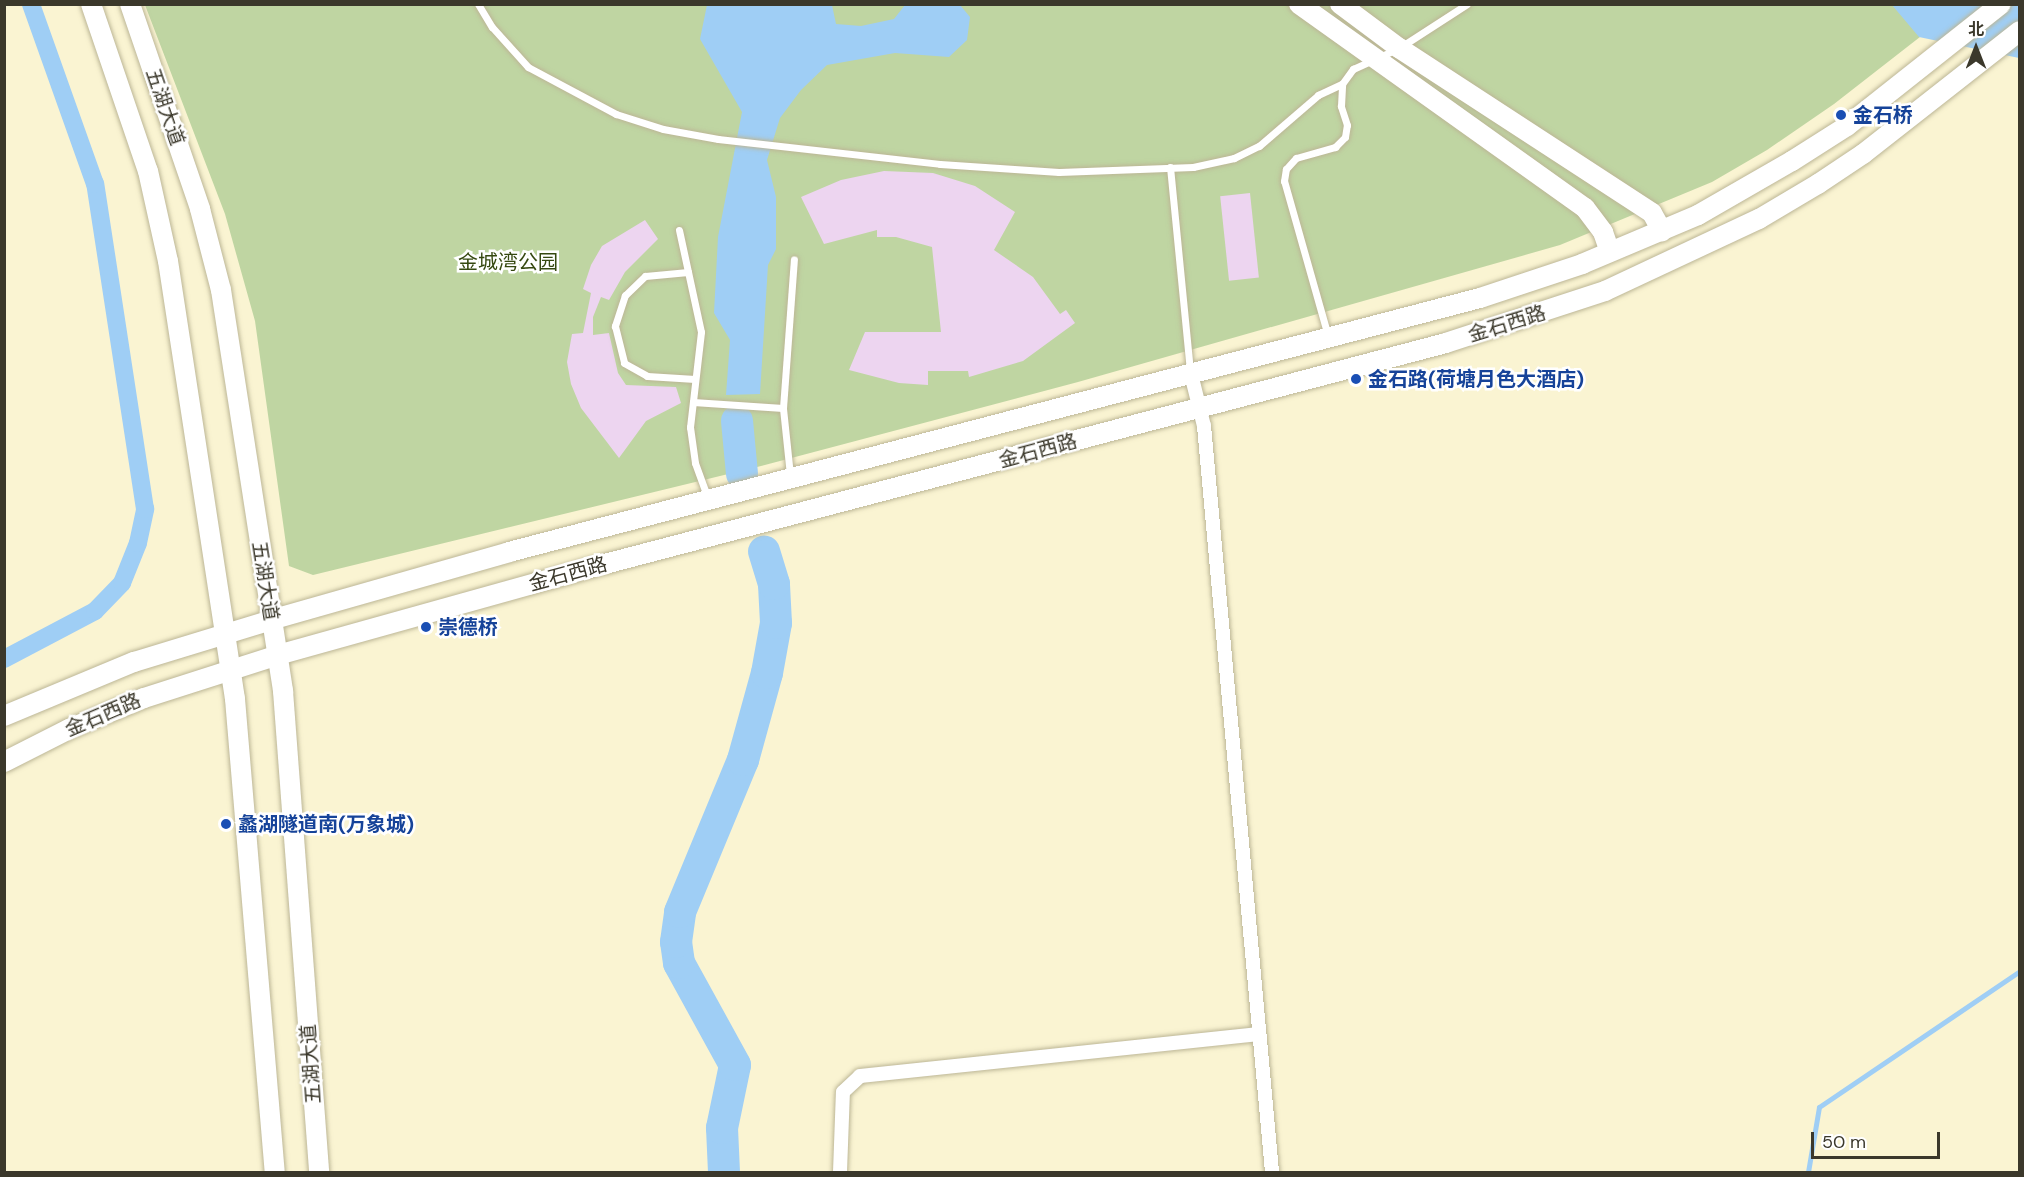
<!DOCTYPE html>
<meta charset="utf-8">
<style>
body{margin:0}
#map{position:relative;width:2024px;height:1177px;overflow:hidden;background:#faf4d2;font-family:"DM Sans","Noto Sans SC",sans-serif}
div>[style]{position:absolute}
.green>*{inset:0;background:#bfd5a2}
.water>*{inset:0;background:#9fcef5}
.stream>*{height:5px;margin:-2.5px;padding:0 2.5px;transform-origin:2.5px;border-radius:2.5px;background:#9fcef5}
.canal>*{height:18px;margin:-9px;padding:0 9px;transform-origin:9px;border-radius:9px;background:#9fcef5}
.river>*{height:32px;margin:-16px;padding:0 16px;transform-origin:16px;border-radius:16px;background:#9fcef5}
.building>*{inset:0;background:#edd5f0;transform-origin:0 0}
.roads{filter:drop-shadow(0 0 2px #bcb696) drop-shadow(0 0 2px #bcb696)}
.service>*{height:7px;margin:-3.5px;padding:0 3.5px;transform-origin:3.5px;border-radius:3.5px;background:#fff}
.minor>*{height:14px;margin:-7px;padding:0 7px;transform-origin:7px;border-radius:7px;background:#fff}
.secondary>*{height:20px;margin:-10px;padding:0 10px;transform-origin:10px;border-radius:10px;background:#fff}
.dots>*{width:16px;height:16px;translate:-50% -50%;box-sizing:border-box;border:3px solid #fff;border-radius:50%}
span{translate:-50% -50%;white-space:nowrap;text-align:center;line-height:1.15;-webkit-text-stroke:5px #fff;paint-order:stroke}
.street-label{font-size:20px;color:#3b382b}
.transit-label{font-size:20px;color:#164399;font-weight:700}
.left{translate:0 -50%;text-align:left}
.park-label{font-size:20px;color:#354810}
.frame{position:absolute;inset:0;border:6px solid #3b382b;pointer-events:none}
.north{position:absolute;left:1946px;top:18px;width:60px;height:60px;-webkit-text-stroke:4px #fff;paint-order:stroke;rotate:0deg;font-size:16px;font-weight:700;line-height:24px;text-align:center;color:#3b382b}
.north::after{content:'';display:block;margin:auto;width:21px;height:27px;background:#3b382b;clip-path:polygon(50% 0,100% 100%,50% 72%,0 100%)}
.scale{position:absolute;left:1811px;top:1132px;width:129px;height:27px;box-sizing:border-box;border:3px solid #3b382b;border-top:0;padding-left:8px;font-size:18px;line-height:21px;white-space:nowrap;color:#3b382b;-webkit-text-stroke:4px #fff;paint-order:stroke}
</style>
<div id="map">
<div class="green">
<i style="clip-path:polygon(145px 5px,1961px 5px,1834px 104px,1767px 150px,1712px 182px,1560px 245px,1078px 382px,757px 467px,313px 575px,289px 566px,255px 321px,225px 214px)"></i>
</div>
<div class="water">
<i style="clip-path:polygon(707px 5px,832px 5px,836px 24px,861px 26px,894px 19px,905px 5px,960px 5px,970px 17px,967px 40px,949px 57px,895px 53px,827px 65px,801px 90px,780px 118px,767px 160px,776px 197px,776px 249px,768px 265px,760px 394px,726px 395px,730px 340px,714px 313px,718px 237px,742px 112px,700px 39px)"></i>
<i style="clip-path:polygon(1892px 5px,2019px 5px,2019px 58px,1919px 37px)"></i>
</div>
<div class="stream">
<i style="left:1808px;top:1172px;width:66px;rotate:-80.4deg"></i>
<i style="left:1819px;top:1107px;width:243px;rotate:-34.1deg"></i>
</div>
<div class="canal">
<i style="left:4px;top:659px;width:103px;rotate:-27.8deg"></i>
<i style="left:95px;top:611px;width:39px;rotate:-46deg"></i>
<i style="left:122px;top:583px;width:43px;rotate:-68.2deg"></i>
<i style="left:138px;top:543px;width:35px;rotate:-78deg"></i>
<i style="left:145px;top:509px;width:329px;rotate:-98.7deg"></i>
<i style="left:95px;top:184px;width:191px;rotate:-109.6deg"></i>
</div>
<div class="river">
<i style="left:737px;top:421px;width:53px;rotate:84.6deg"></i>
<i style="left:724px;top:1172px;width:44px;rotate:-92.6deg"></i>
<i style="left:722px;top:1128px;width:64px;rotate:-78.3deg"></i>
<i style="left:735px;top:1065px;width:116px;rotate:-118.8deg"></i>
<i style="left:679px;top:963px;width:21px;rotate:-98deg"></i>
<i style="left:676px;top:942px;width:30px;rotate:-82deg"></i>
<i style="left:680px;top:912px;width:165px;rotate:-67.5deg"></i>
<i style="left:743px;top:760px;width:90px;rotate:-74.6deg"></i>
<i style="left:767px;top:673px;width:51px;rotate:-79.8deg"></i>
<i style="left:776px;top:623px;width:39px;rotate:-93deg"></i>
<i style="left:774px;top:584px;width:34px;rotate:-107deg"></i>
</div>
<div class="building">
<i style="clip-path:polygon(884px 171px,933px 173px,975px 186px,1015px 212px,994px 250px,1033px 277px,1060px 314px,1066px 310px,1075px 323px,1023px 361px,969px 377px,968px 371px,928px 371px,928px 385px,899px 383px,849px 370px,865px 332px,941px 332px,932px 247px,896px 237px,877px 237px,877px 230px,824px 244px,801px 197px,841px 180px)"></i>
<i style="left:1250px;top:193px;width:85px;height:30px;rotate:84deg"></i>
<i style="clip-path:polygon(645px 220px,658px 239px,625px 272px,609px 300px,601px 297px,593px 317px,593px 335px,609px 333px,618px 373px,626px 385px,676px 387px,681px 403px,646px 421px,619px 458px,581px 408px,571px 384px,567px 362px,572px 334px,583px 333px,591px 293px,583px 289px,591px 265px,602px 246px)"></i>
</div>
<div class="roads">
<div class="service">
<i style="left:478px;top:4px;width:27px;rotate:59deg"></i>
<i style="left:492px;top:27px;width:54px;rotate:48deg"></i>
<i style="left:528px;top:67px;width:100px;rotate:28.1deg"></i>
<i style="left:616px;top:114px;width:49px;rotate:17.7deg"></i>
<i style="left:663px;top:129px;width:56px;rotate:10.3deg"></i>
<i style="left:718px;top:139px;width:223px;rotate:6.4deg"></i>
<i style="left:940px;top:164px;width:119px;rotate:3.8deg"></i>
<i style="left:1059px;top:172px;width:134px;rotate:-2.1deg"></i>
<i style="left:1193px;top:167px;width:42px;rotate:-12.4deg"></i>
<i style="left:1234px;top:158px;width:28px;rotate:-26deg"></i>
<i style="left:1259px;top:146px;width:78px;rotate:-40.8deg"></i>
<i style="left:1318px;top:95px;width:26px;rotate:-25deg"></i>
<i style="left:1170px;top:167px;width:205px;rotate:84.4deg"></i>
<i style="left:679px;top:230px;width:104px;rotate:77.8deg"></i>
<i style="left:701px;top:332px;width:96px;rotate:96.6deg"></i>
<i style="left:690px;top:427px;width:36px;rotate:82deg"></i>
<i style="left:695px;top:463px;width:37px;rotate:70deg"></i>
<i style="left:688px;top:272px;width:43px;rotate:174.7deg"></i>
<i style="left:645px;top:276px;width:28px;rotate:136deg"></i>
<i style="left:625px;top:295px;width:33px;rotate:108deg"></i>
<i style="left:615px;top:326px;width:38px;rotate:76deg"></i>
<i style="left:624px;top:363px;width:26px;rotate:29deg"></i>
<i style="left:647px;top:376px;width:48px;rotate:3.6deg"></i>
<i style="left:1328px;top:336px;width:161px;rotate:-105.8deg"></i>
<i style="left:1284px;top:181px;width:12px;rotate:-81deg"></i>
<i style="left:1286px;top:169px;width:15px;rotate:-48deg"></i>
<i style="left:1296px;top:158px;width:41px;rotate:-15.8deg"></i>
<i style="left:1335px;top:147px;width:14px;rotate:-45deg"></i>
<i style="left:1345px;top:137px;width:12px;rotate:-81deg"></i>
<i style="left:1347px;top:125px;width:20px;rotate:-108deg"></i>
<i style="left:1341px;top:106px;width:22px;rotate:-87deg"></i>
<i style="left:1342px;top:84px;width:19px;rotate:-54deg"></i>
<i style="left:1353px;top:69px;width:51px;rotate:-24.5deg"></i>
<i style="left:1399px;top:48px;width:81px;rotate:-32.9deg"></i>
<i style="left:693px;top:402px;width:90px;rotate:3.8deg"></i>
<i style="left:790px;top:475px;width:67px;rotate:-96deg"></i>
<i style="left:783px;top:408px;width:149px;rotate:-85.8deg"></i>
</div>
<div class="minor">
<i style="left:1191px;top:374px;width:54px;rotate:76deg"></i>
<i style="left:1204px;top:426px;width:749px;rotate:84.79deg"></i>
<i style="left:840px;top:1172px;width:80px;rotate:-87.9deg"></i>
<i style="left:843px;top:1092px;width:23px;rotate:-43deg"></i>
<i style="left:860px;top:1076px;width:399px;rotate:-6deg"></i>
</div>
<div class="secondary">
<i style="left:91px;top:4px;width:176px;rotate:71.2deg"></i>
<i style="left:148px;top:171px;width:92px;rotate:77.5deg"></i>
<i style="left:168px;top:261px;width:443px;rotate:81.3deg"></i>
<i style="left:235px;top:699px;width:475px;rotate:85.2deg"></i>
<i style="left:130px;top:4px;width:217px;rotate:71.1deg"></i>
<i style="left:200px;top:209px;width:84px;rotate:75.5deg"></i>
<i style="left:221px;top:290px;width:406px;rotate:81.2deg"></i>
<i style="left:283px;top:691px;width:482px;rotate:85.7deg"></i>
<i style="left:1299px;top:4px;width:351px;rotate:35.5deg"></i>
<i style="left:1585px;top:208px;width:30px;rotate:53deg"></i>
<i style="left:1603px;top:232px;width:21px;rotate:71deg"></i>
<i style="left:1340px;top:4px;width:74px;rotate:36.7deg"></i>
<i style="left:1399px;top:48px;width:302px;rotate:33.1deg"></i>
<i style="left:1652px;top:213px;width:21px;rotate:61deg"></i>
<i style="left:4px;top:716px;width:141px;rotate:-22.6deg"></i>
<i style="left:134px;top:662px;width:143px;rotate:-17deg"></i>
<i style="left:271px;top:620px;width:248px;rotate:-15.9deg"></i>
<i style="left:509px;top:552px;width:1004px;rotate:-14.66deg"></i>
<i style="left:1480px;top:298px;width:108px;rotate:-18.4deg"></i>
<i style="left:1582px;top:264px;width:126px;rotate:-22.9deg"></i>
<i style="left:1698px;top:215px;width:108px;rotate:-29.9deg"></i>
<i style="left:1792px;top:161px;width:65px;rotate:-32.5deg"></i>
<i style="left:1847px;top:126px;width:196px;rotate:-38.4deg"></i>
<i style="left:4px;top:762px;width:73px;rotate:-26.9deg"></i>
<i style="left:69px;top:729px;width:81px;rotate:-22.5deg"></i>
<i style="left:144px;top:698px;width:141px;rotate:-17.8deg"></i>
<i style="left:278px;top:655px;width:316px;rotate:-15.6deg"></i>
<i style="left:582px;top:570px;width:893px;rotate:-14.72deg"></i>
<i style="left:1446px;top:343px;width:167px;rotate:-18.1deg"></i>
<i style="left:1605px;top:291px;width:170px;rotate:-25.1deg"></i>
<i style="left:1759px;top:219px;width:69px;rotate:-30.7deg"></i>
<i style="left:1818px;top:184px;width:54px;rotate:-33.7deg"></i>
<i style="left:1863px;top:154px;width:199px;rotate:-38.1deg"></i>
</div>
</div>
<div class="dots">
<i style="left:1841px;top:115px;background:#1a4fb4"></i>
<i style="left:1356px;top:379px;background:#1a4fb4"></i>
<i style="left:426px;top:627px;background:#1a4fb4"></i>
<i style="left:226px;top:824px;background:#1a4fb4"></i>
</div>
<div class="street-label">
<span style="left:165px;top:107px;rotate:71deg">五湖大道</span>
<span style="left:1507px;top:324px;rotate:-17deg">金石西路</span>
<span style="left:1038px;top:451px;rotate:-15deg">金石西路</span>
<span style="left:568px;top:574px;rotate:-15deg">金石西路</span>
<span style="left:265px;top:581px;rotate:81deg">五湖大道</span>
<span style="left:103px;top:715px;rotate:-23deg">金石西路</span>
<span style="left:311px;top:1064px;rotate:-94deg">五湖大道</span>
</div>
<div class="transit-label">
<span class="left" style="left:1853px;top:115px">金石桥</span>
<span class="left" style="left:1368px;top:379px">金石路(荷塘月色大酒店)</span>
<span class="left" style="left:438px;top:627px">崇德桥</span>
<span class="left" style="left:238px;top:824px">蠡湖隧道南(万象城)</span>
</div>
<div class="park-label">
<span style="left:508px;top:262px">金城湾公园</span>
</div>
<div class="frame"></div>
<div class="north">北</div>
<div class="scale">50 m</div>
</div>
